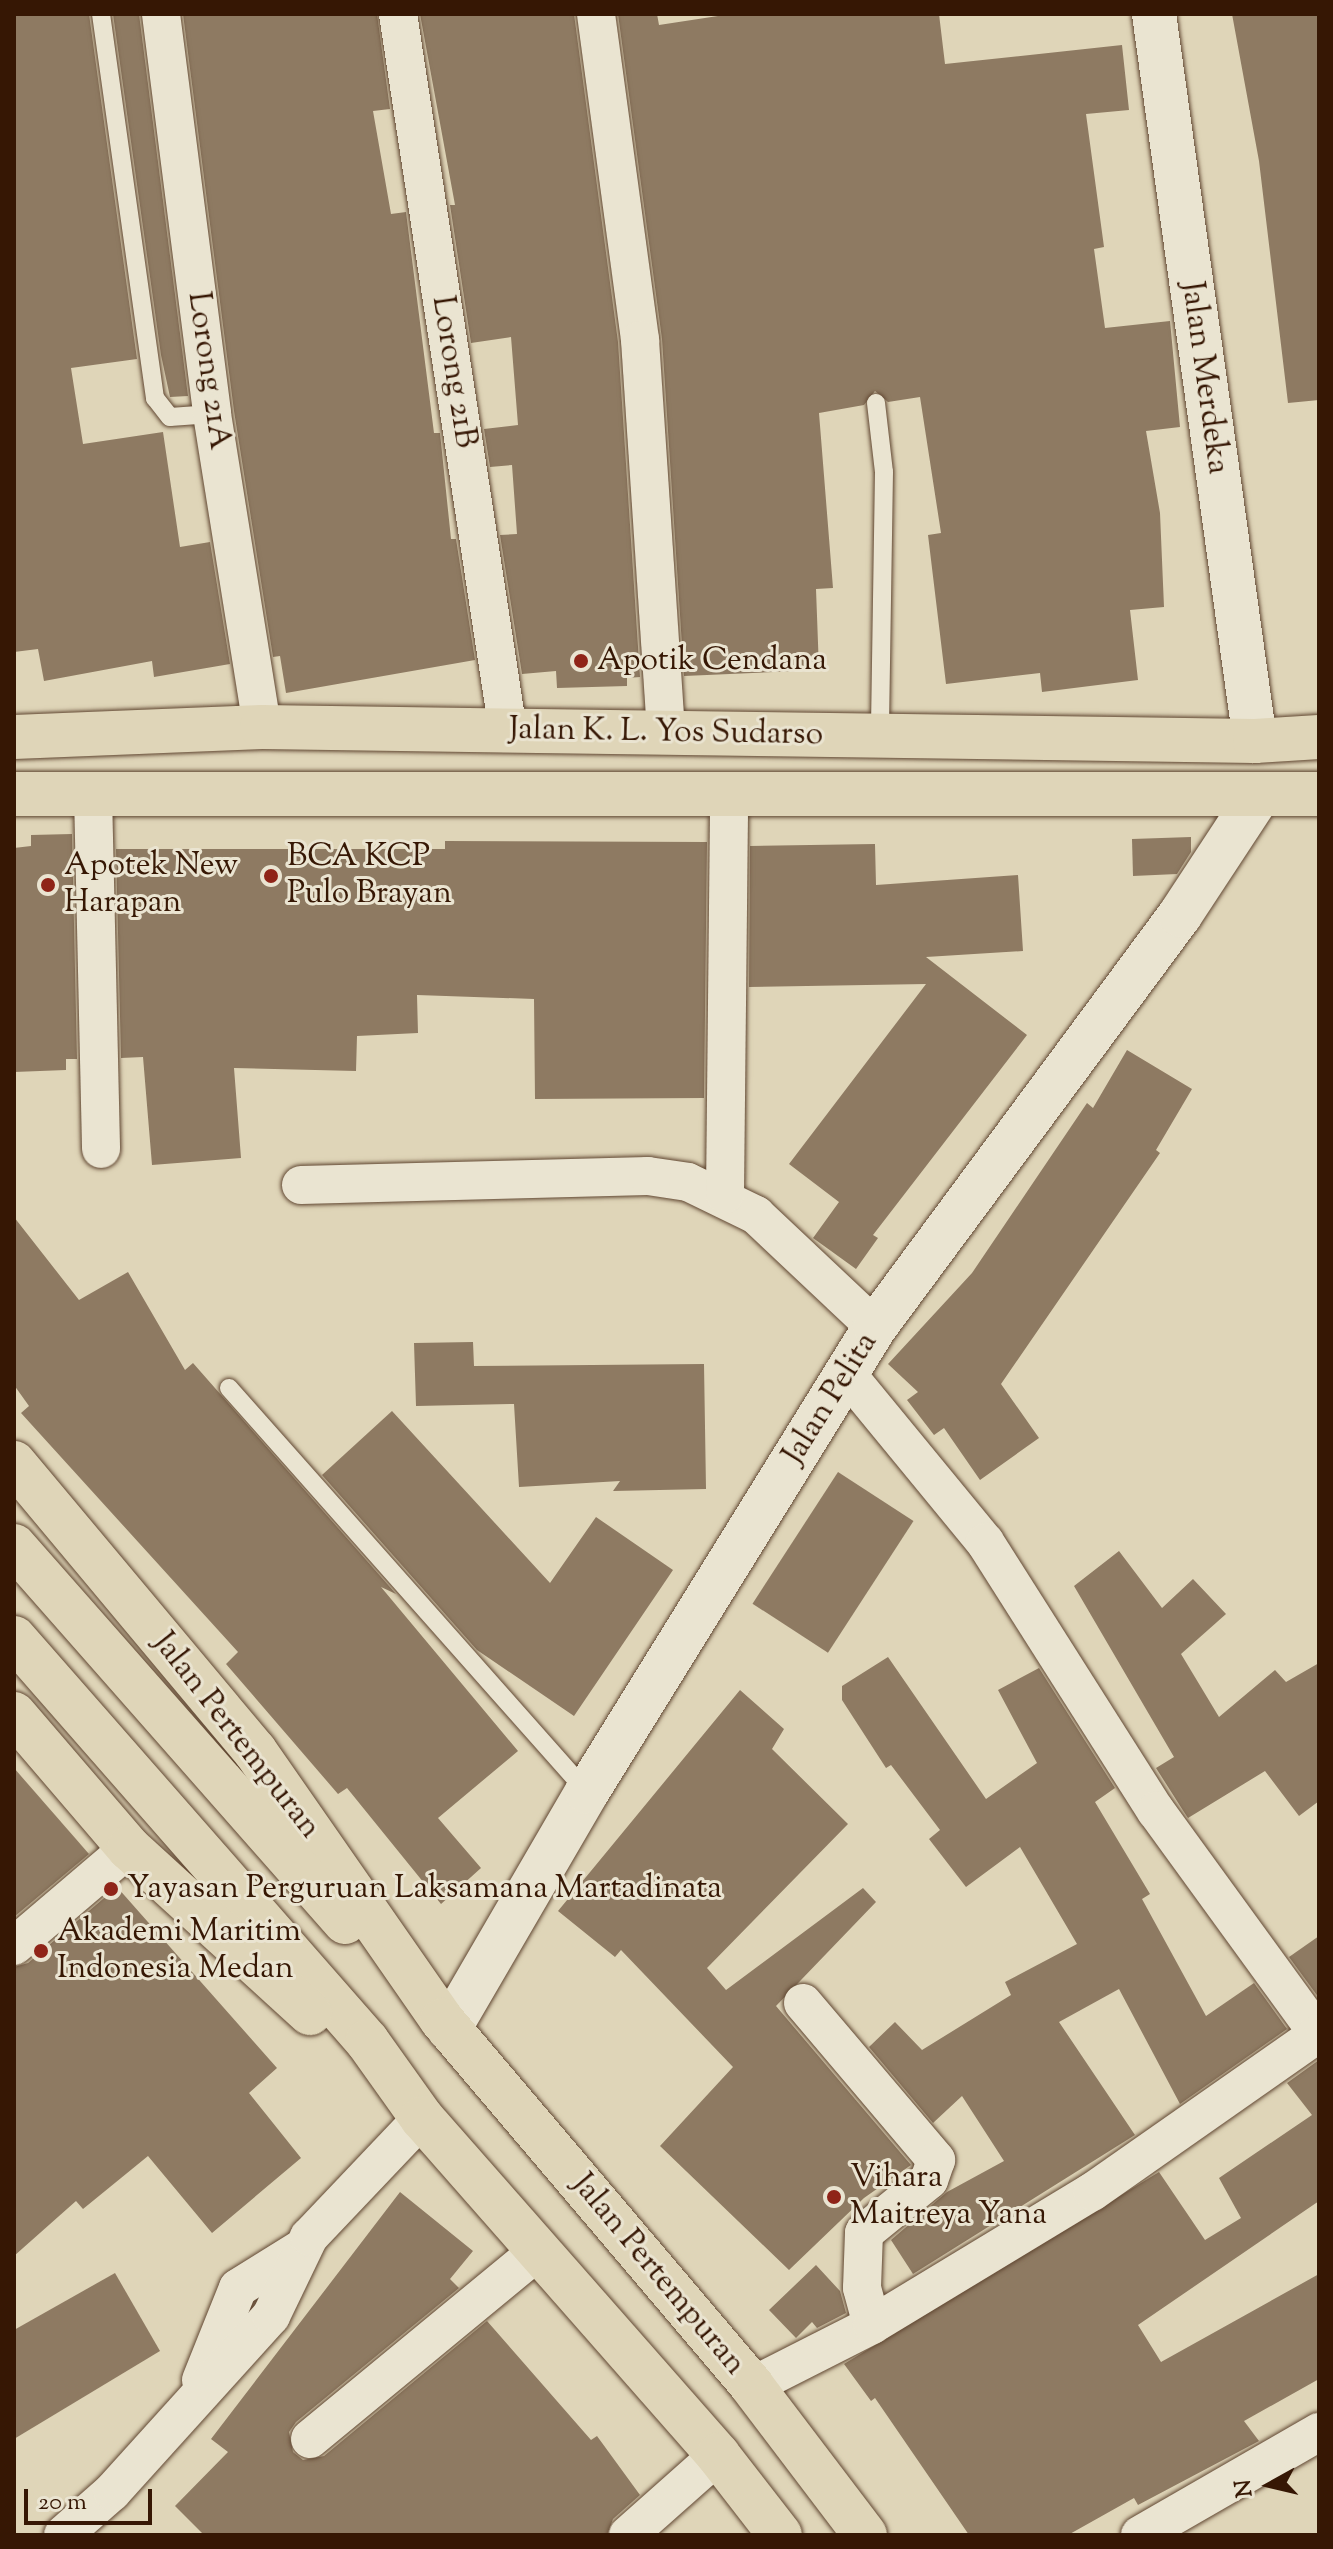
<!DOCTYPE html>
<style>
body{margin:0}
#map{position:relative;width:1333px;height:2549px;overflow:hidden;background:#dfd5b8;font-family:"Sorts Mill Goudy",serif}
div>[style]{position:absolute}
.building>*{inset:0;background:#8e7a62;transform-origin:0 0}
.roads{filter:drop-shadow(0 0 2px #604631) drop-shadow(0 0 2px #604631)}
.lane>*{height:18px;margin:-9px;padding:0 9px;transform-origin:9px;border-radius:9px;background:#eae4d1}
.street>*{height:38px;margin:-19px;padding:0 19px;transform-origin:19px;border-radius:19px;background:#eae4d1}
.secondary>*{height:44px;margin:-22px;padding:0 22px;transform-origin:22px;border-radius:22px;background:#eae4d1}
.primary>*{height:44px;margin:-22px;padding:0 22px;transform-origin:22px;border-radius:22px;background:#dfd5b8}
.highway>*{height:44px;margin:-22px;padding:0 22px;transform-origin:22px;border-radius:22px;background:#dfd5b8}
.dots>*{width:22px;height:22px;translate:-50% -50%;box-sizing:border-box;border:4px solid #eae4d1;border-radius:50%}
span{translate:-50% -50%;white-space:nowrap;text-align:center;line-height:1.15;-webkit-text-stroke:6px #eae4d1;paint-order:stroke}
.street-label{font-size:32px;color:#361704}
.poi-label{font-size:32px;color:#361704}
.left{translate:0 -50%;text-align:left}
.frame{position:absolute;inset:0;border:16px solid #361704;pointer-events:none}
.north{position:absolute;left:1229px;top:2445px;width:80px;height:80px;-webkit-text-stroke:6px #eae4d1;paint-order:stroke;rotate:262deg;font-size:22px;font-weight:700;line-height:32px;text-align:center;color:#361704}
.north::after{content:'';display:block;margin:auto;width:28px;height:36px;background:#361704;clip-path:polygon(50% 0,100% 100%,50% 72%,0 100%)}
.scale{position:absolute;left:24px;top:2489px;width:128px;height:36px;box-sizing:border-box;border:4px solid #361704;border-top:0;padding-left:10px;font-size:24px;line-height:28px;white-space:nowrap;color:#361704;-webkit-text-stroke:6px #eae4d1;paint-order:stroke}
</style>
<div id="map">
<div class="building">
<i style="clip-path:polygon(14px 14px,89px 14px,137px 359px,71px 368px,83px 444px,163px 432px,180px 547px,210px 542px,230px 664px,154px 677px,152px 661px,44px 681px,38px 649px,14px 652px)"></i>
<i style="clip-path:polygon(113px 14px,139px 14px,188px 396px,170px 397px,161px 355px)"></i>
<i style="clip-path:polygon(183px 14px,377px 14px,390px 109px,373px 111px,391px 214px,406px 212px,434px 433px,440px 433px,451px 539px,456px 539px,475px 660px,286px 693px,280px 656px,273px 657px,234px 411px)"></i>
<i style="clip-path:polygon(420px 14px,574px 14px,618px 342px,640px 677px,627px 678px,627px 686px,557px 688px,556px 671px,522px 674px,500px 535px,517px 534px,512px 465px,490px 467px,484px 429px,518px 425px,511px 337px,471px 343px,450px 205px,455px 205px)"></i>
<i style="clip-path:polygon(618px 14px,657px 14px,659px 25px,731px 14px,939px 14px,945px 64px,1122px 45px,1129px 110px,1086px 114px,1104px 247px,1094px 249px,1105px 328px,1170px 321px,1180px 427px,1146px 431px,1160px 513px,1164px 607px,1130px 610px,1138px 680px,1042px 692px,1040px 673px,946px 684px,928px 535px,941px 533px,920px 397px,888px 402px,875px 391px,864px 405px,819px 413px,833px 588px,816px 589px,819px 670px,684px 676px,662px 339px)"></i>
<i style="clip-path:polygon(1232px 14px,1319px 14px,1319px 400px,1288px 403px,1259px 161px)"></i>
<i style="clip-path:polygon(72px 834px,77px 1059px,66px 1059px,66px 1070px,14px 1072px,14px 848px,31px 846px,31px 835px)"></i>
<i style="clip-path:polygon(1191px 837px,1191px 852px,1177px 874px,1133px 876px,1132px 839px)"></i>
<i style="clip-path:polygon(445px 841px,707px 842px,704px 1098px,535px 1099px,534px 999px,417px 995px,418px 1033px,357px 1036px,356px 1071px,234px 1068px,241px 1158px,152px 1165px,143px 1057px,121px 1058px,116px 849px,445px 849px)"></i>
<i style="clip-path:polygon(875px 844px,876px 885px,1018px 875px,1023px 951px,926px 957px,1027px 1035px,873px 1235px,878px 1238px,856px 1269px,813px 1238px,839px 1202px,789px 1164px,926px 984px,749px 987px,750px 846px)"></i>
<i style="clip-path:polygon(1127px 1050px,1192px 1089px,1156px 1150px,1160px 1153px,1001px 1384px,1039px 1438px,980px 1480px,944px 1428px,934px 1435px,907px 1400px,918px 1392px,888px 1364px,972px 1273px,1087px 1103px,1093px 1108px)"></i>
<i style="clip-path:polygon(14px 1217px,79px 1300px,128px 1272px,185px 1370px,193px 1363px,396px 1594px,381px 1587px,518px 1751px,438px 1818px,481px 1868px,441px 1904px,347px 1788px,338px 1794px,226px 1664px,238px 1652px,21px 1413px,29px 1406px,14px 1385px)"></i>
<i style="clip-path:polygon(473px 1342px,474px 1366px,704px 1364px,706px 1489px,613px 1491px,620px 1481px,519px 1487px,514px 1404px,416px 1406px,414px 1343px)"></i>
<i style="clip-path:polygon(392px 1411px,550px 1583px,596px 1517px,673px 1570px,574px 1716px,477px 1650px,322px 1475px)"></i>
<i style="left:838px;top:1472px;width:90px;height:157px;rotate:33deg"></i>
<i style="clip-path:polygon(1119px 1551px,1162px 1608px,1193px 1579px,1226px 1614px,1181px 1654px,1219px 1717px,1275px 1670px,1286px 1682px,1319px 1663px,1319px 1801px,1299px 1816px,1265px 1771px,1188px 1818px,1184px 1812px,1156px 1768px,1174px 1757px,1074px 1586px)"></i>
<i style="clip-path:polygon(888px 1657px,986px 1799px,1037px 1763px,998px 1690px,1039px 1668px,1115px 1788px,1095px 1802px,1150px 1894px,1142px 1899px,1206px 2016px,1254px 1983px,1287px 2029px,1180px 2104px,1119px 1989px,1059px 2022px,1135px 2135px,913px 2274px,891px 2240px,947px 2192px,1004px 2161px,962px 2096px,933px 2123px,869px 2047px,895px 2022px,922px 2050px,1011px 1995px,1005px 1982px,1077px 1944px,1020px 1847px,966px 1887px,929px 1839px,940px 1830px,891px 1765px,886px 1768px,842px 1700px,842px 1686px)"></i>
<i style="clip-path:polygon(740px 1690px,784px 1729px,772px 1749px,848px 1824px,707px 1968px,726px 1990px,863px 1888px,876px 1902px,776px 2006px,911px 2165px,864px 2198px,789px 2270px,660px 2146px,733px 2067px,621px 1950px,615px 1957px,558px 1911px)"></i>
<i style="clip-path:polygon(14px 1768px,89px 1854px,14px 1917px)"></i>
<i style="clip-path:polygon(117px 1887px,277px 2068px,249px 2093px,301px 2158px,212px 2233px,148px 2156px,83px 2209px,76px 2201px,14px 2256px,14px 1967px,28px 1963px)"></i>
<i style="clip-path:polygon(1319px 1936px,1319px 1998px,1289px 1957px)"></i>
<i style="clip-path:polygon(1319px 2060px,1319px 2201px,1138px 2325px,1161px 2362px,1319px 2274px,1319px 2379px,1244px 2421px,1259px 2441px,1138px 2505px,1134px 2498px,1068px 2535px,969px 2535px,875px 2398px,871px 2401px,844px 2364px,1159px 2172px,1205px 2240px,1241px 2218px,1219px 2178px,1312px 2115px,1287px 2083px)"></i>
<i style="clip-path:polygon(400px 2192px,473px 2251px,450px 2279px,459px 2288px,296px 2422px,289px 2432px,293px 2452px,303px 2460px,324px 2456px,487px 2321px,591px 2440px,597px 2436px,640px 2495px,613px 2519px,607px 2535px,204px 2535px,175px 2506px,228px 2452px,211px 2439px)"></i>
<i style="clip-path:polygon(816px 2265px,840px 2291px,846px 2313px,817px 2328px,812px 2322px,796px 2338px,769px 2310px)"></i>
<i style="clip-path:polygon(115px 2273px,160px 2351px,14px 2439px,14px 2330px)"></i>
</div>
<div class="roads">
<div class="lane">
<i style="left:101px;top:14px;width:388px;rotate:82deg"></i>
<i style="left:155px;top:398px;width:24px;rotate:52deg"></i>
<i style="left:170px;top:417px;width:42px;rotate:-4.1deg"></i>
<i style="left:876px;top:403px;width:69px;rotate:83.4deg"></i>
<i style="left:884px;top:472px;width:263px;rotate:90.9deg"></i>
<i style="left:229px;top:1388px;width:540px;rotate:48.45deg"></i>
</div>
<div class="street">
<i style="left:161px;top:14px;width:403px;rotate:82.7deg"></i>
<i style="left:212px;top:414px;width:317px;rotate:80.9deg"></i>
<i style="left:398px;top:14px;width:725px;rotate:81.28deg"></i>
<i style="left:596px;top:14px;width:329px;rotate:82.3deg"></i>
<i style="left:640px;top:340px;width:394px;rotate:86.2deg"></i>
<i style="left:93px;top:794px;width:355px;rotate:88.7deg"></i>
<i style="left:301px;top:1185px;width:347px;rotate:-1.5deg"></i>
<i style="left:648px;top:1176px;width:40px;rotate:8.5deg"></i>
<i style="left:688px;top:1182px;width:76px;rotate:25.9deg"></i>
<i style="left:756px;top:1215px;width:163px;rotate:43.3deg"></i>
<i style="left:725px;top:1194px;width:399px;rotate:-89.4deg"></i>
<i style="left:846px;top:1373px;width:219px;rotate:50.6deg"></i>
<i style="left:985px;top:1542px;width:319px;rotate:57.6deg"></i>
<i style="left:1156px;top:1811px;width:276px;rotate:54deg"></i>
<i style="left:14px;top:1946px;width:151px;rotate:-40.4deg"></i>
<i style="left:803px;top:2003px;width:206px;rotate:49.7deg"></i>
<i style="left:936px;top:2160px;width:21px;rotate:109deg"></i>
<i style="left:929px;top:2180px;width:84px;rotate:140.8deg"></i>
<i style="left:864px;top:2233px;width:55px;rotate:92.1deg"></i>
<i style="left:862px;top:2288px;width:38px;rotate:75deg"></i>
<i style="left:201px;top:2380px;width:99px;rotate:-68.1deg"></i>
<i style="left:238px;top:2288px;width:72px;rotate:-31.9deg"></i>
<i style="left:752px;top:2386px;width:135px;rotate:-26.9deg"></i>
<i style="left:872px;top:2325px;width:257px;rotate:-31.2deg"></i>
<i style="left:1092px;top:2192px;width:277px;rotate:-35deg"></i>
<i style="left:310px;top:2439px;width:296px;rotate:-39.5deg"></i>
<i style="left:63px;top:2535px;width:65px;rotate:-41.3deg"></i>
<i style="left:112px;top:2492px;width:237px;rotate:-47.9deg"></i>
<i style="left:271px;top:2316px;width:88px;rotate:-64.3deg"></i>
<i style="left:309px;top:2237px;width:164px;rotate:-46.5deg"></i>
<i style="left:628px;top:2535px;width:120px;rotate:-41.6deg"></i>
<i style="left:1140px;top:2535px;width:207px;rotate:-29.9deg"></i>
</div>
<div class="secondary">
<i style="left:1154px;top:14px;width:734px;rotate:82.09deg"></i>
<i style="left:449px;top:2029px;width:274px;rotate:-59.8deg"></i>
<i style="left:587px;top:1792px;width:547px;rotate:-58.23deg"></i>
<i style="left:875px;top:1327px;width:513px;rotate:-53.49deg"></i>
<i style="left:1180px;top:915px;width:140px;rotate:-56.7deg"></i>
</div>
<div class="primary">
<i style="left:14px;top:737px;width:248px;rotate:-2.3deg"></i>
<i style="left:262px;top:727px;width:993px;rotate:0.81deg"></i>
<i style="left:1255px;top:741px;width:64px;rotate:-3.6deg"></i>
<i style="left:14px;top:794px;width:1305px"></i>
</div>
<div class="highway">
<i style="left:14px;top:1463px;width:376px;rotate:50.1deg"></i>
<i style="left:255px;top:1751px;width:328px;rotate:55.2deg"></i>
<i style="left:442px;top:2020px;width:480px;rotate:49.7deg"></i>
<i style="left:752px;top:2386px;width:187px;rotate:52.8deg"></i>
<i style="left:14px;top:1546px;width:501px;rotate:48.64deg"></i>
<i style="left:14px;top:1638px;width:536px;rotate:48.78deg"></i>
<i style="left:367px;top:2041px;width:95px;rotate:54.5deg"></i>
<i style="left:422px;top:2118px;width:449px;rotate:48.7deg"></i>
<i style="left:718px;top:2455px;width:101px;rotate:52.2deg"></i>
<i style="left:14px;top:1714px;width:177px;rotate:49.4deg"></i>
<i style="left:129px;top:1848px;width:245px;rotate:42.4deg"></i>
</div>
</div>
<div class="dots">
<i style="left:581px;top:661px;background:#8f2418"></i>
<i style="left:271px;top:876px;background:#8f2418"></i>
<i style="left:48px;top:885px;background:#8f2418"></i>
<i style="left:111px;top:1889px;background:#8f2418"></i>
<i style="left:41px;top:1951px;background:#8f2418"></i>
<i style="left:834px;top:2197px;background:#8f2418"></i>
</div>
<div class="street-label">
<span style="left:208px;top:371px;rotate:82deg">Lorong 21A</span>
<span style="left:453px;top:372px;rotate:81deg">Lorong 21B</span>
<span style="left:1204px;top:378px;rotate:82deg">Jalan Merdeka</span>
<span style="left:666px;top:733px;rotate:1deg">Jalan K. L. Yos Sudarso</span>
<span style="left:831px;top:1399px;rotate:-58deg">Jalan Pelita</span>
<span style="left:236px;top:1736px;rotate:52deg">Jalan Pertempuran</span>
<span style="left:658px;top:2275px;rotate:50deg">Jalan Pertempuran</span>
</div>
<div class="poi-label">
<span class="left" style="left:597px;top:661px">Apotik Cendana</span>
<span class="left" style="left:287px;top:876px">BCA KCP<br>Pulo Brayan</span>
<span class="left" style="left:64px;top:885px">Apotek New<br>Harapan</span>
<span class="left" style="left:127px;top:1889px">Yayasan Perguruan Laksamana Martadinata</span>
<span class="left" style="left:57px;top:1951px">Akademi Maritim<br>Indonesia Medan</span>
<span class="left" style="left:850px;top:2197px">Vihara<br>Maitreya Yana</span>
</div>
<div class="frame"></div>
<div class="north">N</div>
<div class="scale">20 m</div>
</div>
